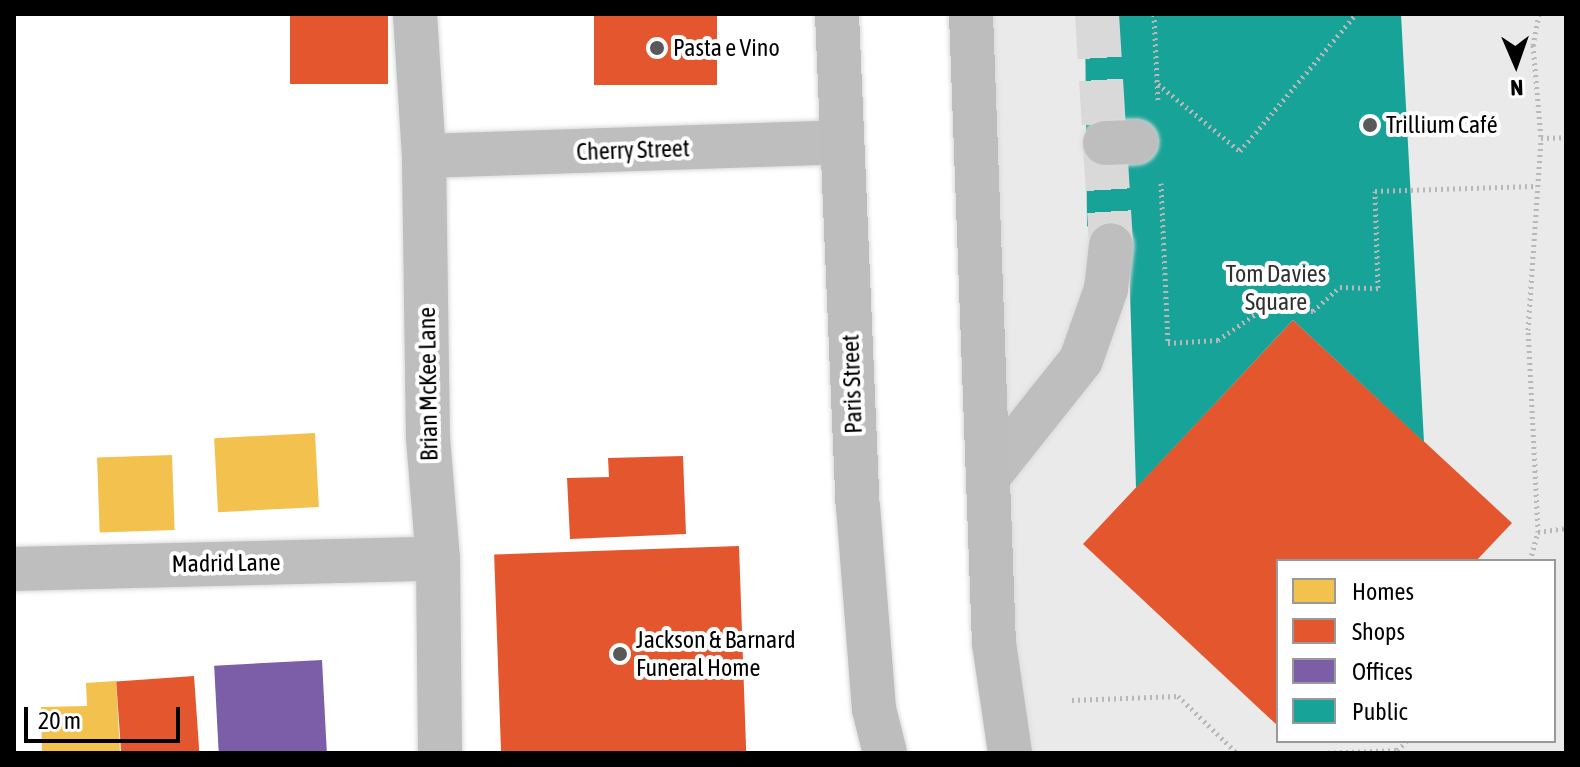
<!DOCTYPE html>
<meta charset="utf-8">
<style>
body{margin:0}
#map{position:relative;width:1580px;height:767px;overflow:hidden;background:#fff;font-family:"Asap Condensed",sans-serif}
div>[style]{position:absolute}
.green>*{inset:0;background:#eaeaea}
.homes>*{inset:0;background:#f2c14e;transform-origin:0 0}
.shops>*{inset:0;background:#e4572e;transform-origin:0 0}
.offices>*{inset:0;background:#7b5ea7;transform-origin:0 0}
.public>*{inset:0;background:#17a398}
.minor-tunnel>*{height:44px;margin-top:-22px;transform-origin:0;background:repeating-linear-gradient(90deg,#d9d9d9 0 44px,transparent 0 66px)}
.path>*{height:5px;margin-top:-2.5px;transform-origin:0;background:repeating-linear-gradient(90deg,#b8b8b8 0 2px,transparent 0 6px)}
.roads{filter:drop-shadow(0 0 2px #dbdbdb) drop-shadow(0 0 2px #dbdbdb)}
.minor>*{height:44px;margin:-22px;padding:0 22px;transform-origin:22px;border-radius:22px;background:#bebebe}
.major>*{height:44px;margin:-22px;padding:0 22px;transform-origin:22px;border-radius:22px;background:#bdbdbd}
.dots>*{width:22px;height:22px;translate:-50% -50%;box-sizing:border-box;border:4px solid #fff;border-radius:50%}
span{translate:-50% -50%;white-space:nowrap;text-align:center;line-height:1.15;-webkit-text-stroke:8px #fff;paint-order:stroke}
.poi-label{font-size:24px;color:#000}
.left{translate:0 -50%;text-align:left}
.street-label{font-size:24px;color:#000}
.park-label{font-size:24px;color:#303030}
.frame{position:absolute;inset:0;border:16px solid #000;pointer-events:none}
.legend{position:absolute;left:1276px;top:559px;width:280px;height:184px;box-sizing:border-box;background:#fff;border:2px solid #999;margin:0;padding:10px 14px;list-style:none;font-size:24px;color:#000}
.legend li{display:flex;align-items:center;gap:16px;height:40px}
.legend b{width:40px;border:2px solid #999}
.north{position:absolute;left:1476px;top:24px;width:80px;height:80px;-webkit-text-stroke:6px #fff;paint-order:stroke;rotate:178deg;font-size:22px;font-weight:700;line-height:32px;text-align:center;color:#000}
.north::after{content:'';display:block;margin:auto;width:28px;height:36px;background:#000;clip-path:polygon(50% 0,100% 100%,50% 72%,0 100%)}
.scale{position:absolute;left:24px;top:707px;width:156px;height:36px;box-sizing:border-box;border:4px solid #000;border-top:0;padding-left:10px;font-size:24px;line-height:28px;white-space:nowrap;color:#000;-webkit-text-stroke:6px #fff;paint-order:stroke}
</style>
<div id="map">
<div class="green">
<i style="clip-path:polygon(evenodd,976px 14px,1566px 14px,1566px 753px,1016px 753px,976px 14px,1278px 561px,1554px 561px,1554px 741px,1278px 741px,1278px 561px)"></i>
</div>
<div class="homes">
<i style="left:315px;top:433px;width:74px;height:101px;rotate:87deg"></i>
<i style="left:172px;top:455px;width:75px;height:75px;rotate:88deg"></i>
<i style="clip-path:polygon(116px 681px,120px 753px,42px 753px,41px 707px,87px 706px,86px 683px)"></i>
</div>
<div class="shops">
<i style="left:290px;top:14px;width:98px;height:70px"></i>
<i style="left:594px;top:14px;width:123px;height:71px"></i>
<i style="clip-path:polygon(1293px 320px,1512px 523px,1476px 561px,1278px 561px,1278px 726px,1083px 544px)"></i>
<i style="clip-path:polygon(683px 456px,686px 534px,570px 539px,567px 478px,609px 477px,608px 458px)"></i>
<i style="left:739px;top:546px;width:207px;height:245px;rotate:88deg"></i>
<i style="left:194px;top:676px;width:77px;height:78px;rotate:86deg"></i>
</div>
<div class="offices">
<i style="left:322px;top:660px;width:93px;height:108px;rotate:87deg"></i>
</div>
<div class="public">
<i style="clip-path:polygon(1085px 14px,1401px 14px,1424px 442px,1293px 320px,1136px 488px,1129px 259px,1087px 226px)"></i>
</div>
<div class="minor-tunnel">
<i style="left:1097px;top:14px;width:231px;rotate:86.5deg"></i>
</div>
<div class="path">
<i style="left:1154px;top:14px;width:87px;rotate:87.4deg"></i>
<i style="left:1539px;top:14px;width:32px;rotate:101deg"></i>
<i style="left:1533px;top:45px;width:93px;rotate:85.1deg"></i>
<i style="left:1158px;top:84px;width:106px;rotate:39.3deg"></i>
<i style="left:1240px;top:151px;width:180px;rotate:-49.7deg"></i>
<i style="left:1161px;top:183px;width:160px;rotate:87.5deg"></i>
<i style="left:1168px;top:343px;width:50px;rotate:-3.4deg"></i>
<i style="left:1218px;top:340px;width:55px;rotate:-34.6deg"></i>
<i style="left:1263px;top:309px;width:50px;rotate:2.3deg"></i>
<i style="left:1313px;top:311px;width:36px;rotate:-42deg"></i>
<i style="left:1340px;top:287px;width:38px;rotate:2deg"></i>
<i style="left:1378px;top:288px;width:97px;rotate:-91.8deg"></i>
<i style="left:1375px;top:191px;width:162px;rotate:-1.8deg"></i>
<i style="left:1538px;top:532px;width:28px;rotate:-8deg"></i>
<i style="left:1530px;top:561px;width:30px;rotate:-75deg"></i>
<i style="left:1538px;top:532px;width:202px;rotate:-92.8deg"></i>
<i style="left:1528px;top:330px;width:192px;rotate:-86.1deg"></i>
<i style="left:1541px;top:138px;width:25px;rotate:-2deg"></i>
<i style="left:1072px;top:700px;width:106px;rotate:-2.2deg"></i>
<i style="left:1178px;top:696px;width:82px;rotate:44deg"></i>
<i style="left:1322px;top:753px;width:75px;rotate:-2.3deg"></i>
<i style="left:1397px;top:750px;width:13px;rotate:-42deg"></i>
</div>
<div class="roads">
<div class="minor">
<i style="left:415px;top:14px;width:142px;rotate:86.4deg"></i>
<i style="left:424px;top:156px;width:282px;rotate:89.2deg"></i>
<i style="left:428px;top:438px;width:121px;rotate:85.3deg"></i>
<i style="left:438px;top:559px;width:194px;rotate:89.4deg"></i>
<i style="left:1105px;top:143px;width:31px;rotate:-2deg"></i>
<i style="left:424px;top:156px;width:418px;rotate:-1.9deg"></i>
<i style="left:988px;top:477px;width:149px;rotate:-51.5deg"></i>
<i style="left:1081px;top:360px;width:75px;rotate:-70.6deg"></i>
<i style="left:1106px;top:289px;width:44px;rotate:-83.5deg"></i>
<i style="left:14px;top:569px;width:424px;rotate:-1.4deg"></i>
</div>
<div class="major">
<i style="left:837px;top:14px;width:492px;rotate:87.6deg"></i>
<i style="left:858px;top:506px;width:204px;rotate:85.5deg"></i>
<i style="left:874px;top:709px;width:45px;rotate:76deg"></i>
<i style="left:971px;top:14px;width:629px;rotate:87.91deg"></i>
<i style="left:994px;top:643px;width:111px;rotate:81.7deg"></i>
</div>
</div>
<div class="dots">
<i style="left:657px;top:48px;background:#595959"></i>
<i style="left:1370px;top:125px;background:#595959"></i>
<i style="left:620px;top:654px;background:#595959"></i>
</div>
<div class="poi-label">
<span class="left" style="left:673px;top:48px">Pasta e Vino</span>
<span class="left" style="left:1386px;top:125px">Trillium Café</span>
<span class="left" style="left:636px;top:654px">Jackson &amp; Barnard<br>Funeral Home</span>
</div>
<div class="street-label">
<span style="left:633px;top:150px;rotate:-2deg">Cherry Street</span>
<span style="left:428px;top:384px;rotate:-91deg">Brian McKee Lane</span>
<span style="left:852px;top:384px;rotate:-92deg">Paris Street</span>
<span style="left:226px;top:563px;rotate:-1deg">Madrid Lane</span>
</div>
<div class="park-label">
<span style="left:1276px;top:288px">Tom Davies<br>Square</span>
</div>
<div class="frame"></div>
<ul class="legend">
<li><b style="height:22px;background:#f2c14e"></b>Homes</li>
<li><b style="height:22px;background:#e4572e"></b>Shops</li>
<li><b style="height:22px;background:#7b5ea7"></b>Offices</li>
<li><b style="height:22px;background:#17a398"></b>Public</li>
</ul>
<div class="north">N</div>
<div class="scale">20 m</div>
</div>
